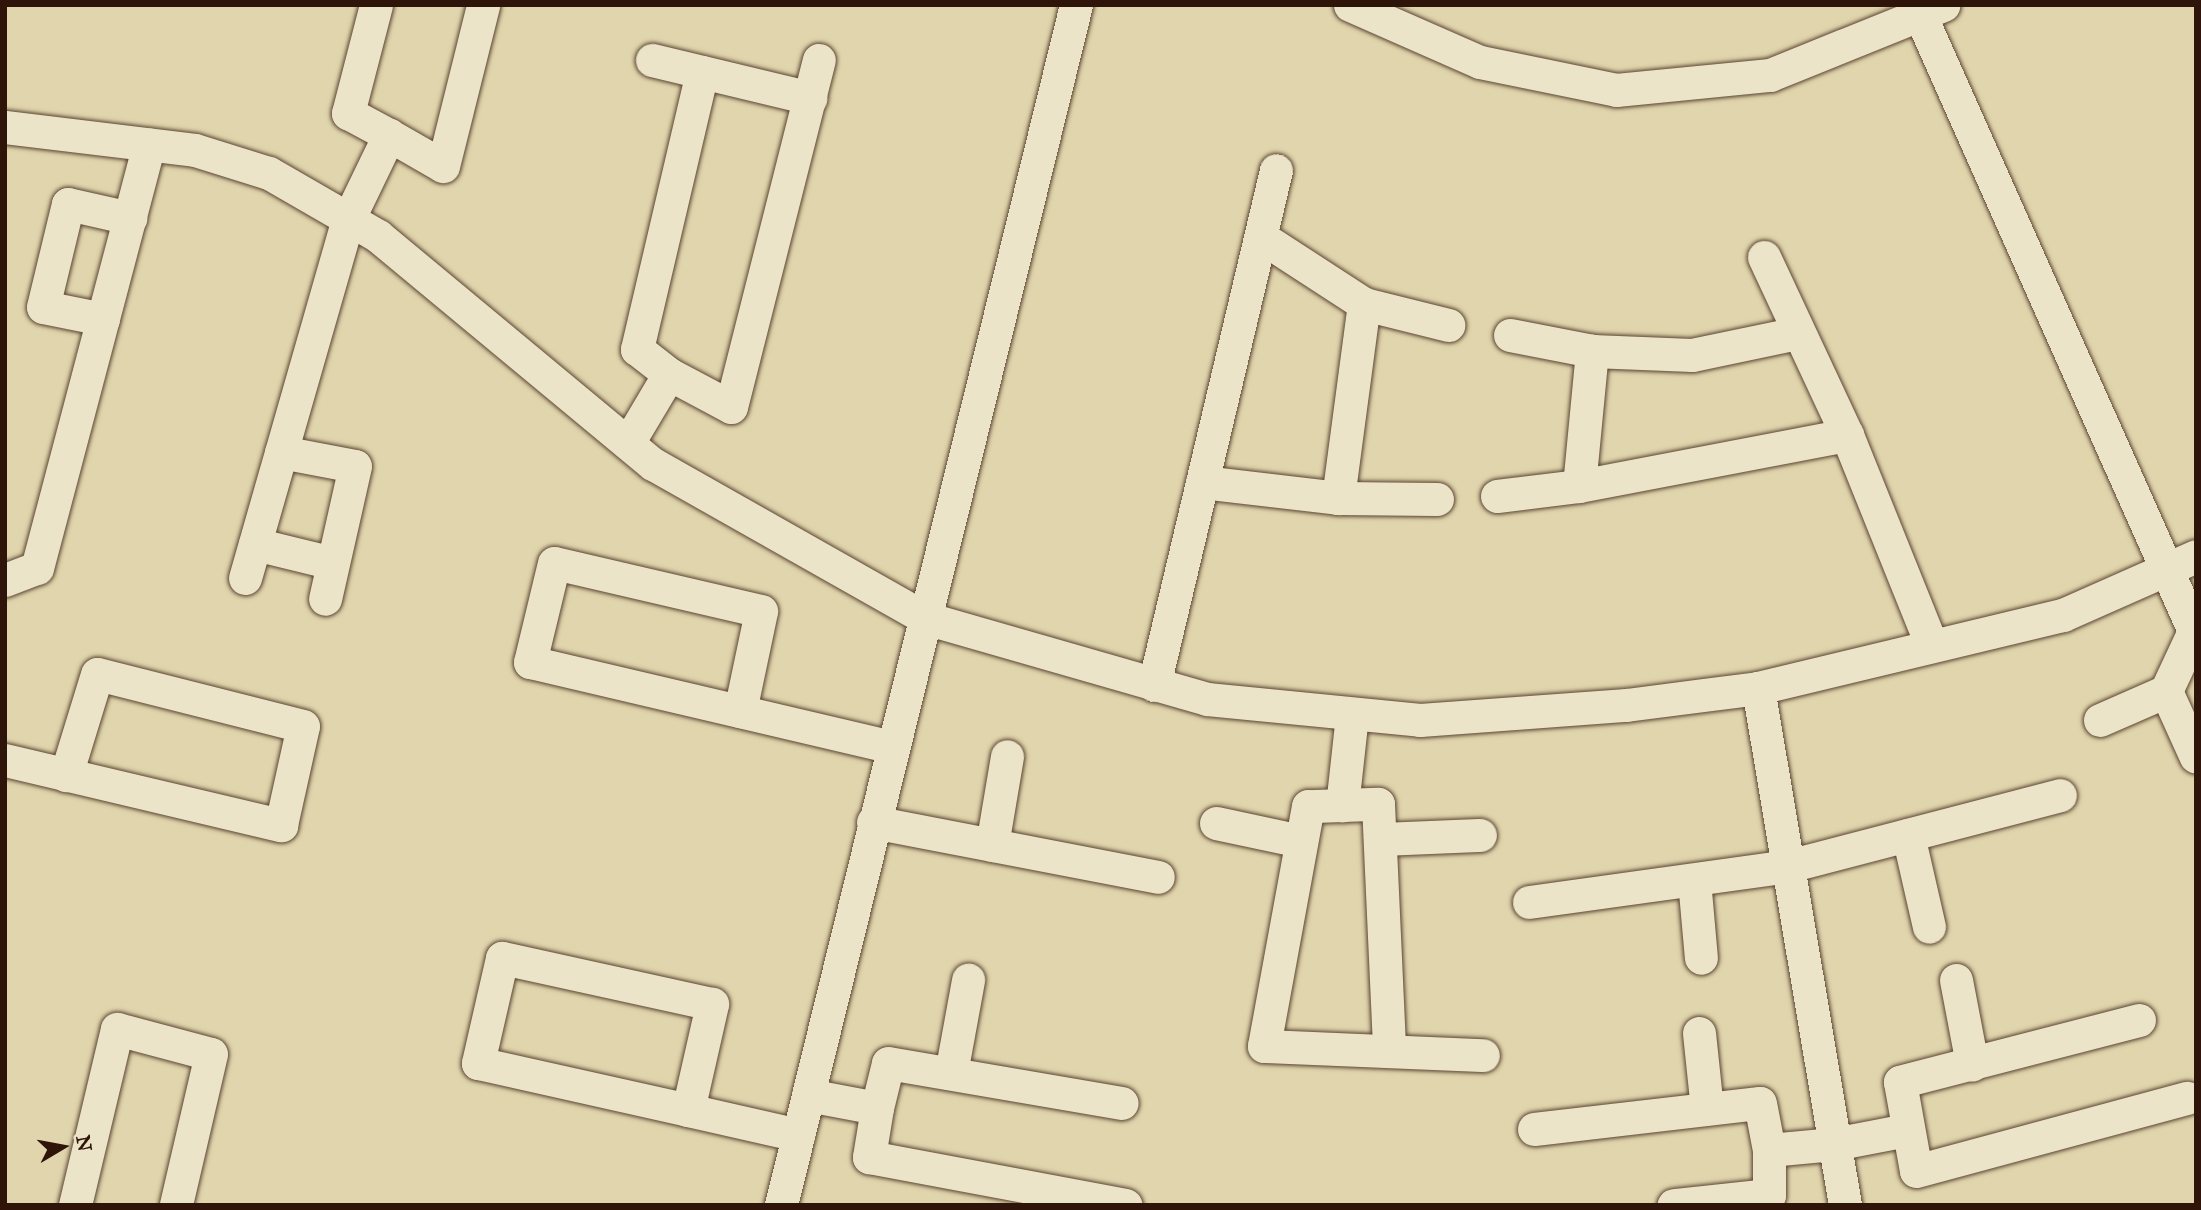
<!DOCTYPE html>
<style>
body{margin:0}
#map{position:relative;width:2201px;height:1210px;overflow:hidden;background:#e0d5ac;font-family:"IM FELL Great Primer",serif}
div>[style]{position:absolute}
.roads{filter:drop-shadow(0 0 2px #5b4432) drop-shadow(0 0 2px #5b4432)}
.minor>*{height:33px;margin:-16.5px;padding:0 16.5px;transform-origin:16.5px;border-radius:16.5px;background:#ebe4c9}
span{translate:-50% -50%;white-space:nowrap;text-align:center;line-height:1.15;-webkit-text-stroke:5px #ebe4c9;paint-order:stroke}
.frame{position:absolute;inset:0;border:7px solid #2f140a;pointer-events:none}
.north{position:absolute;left:28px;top:1112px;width:70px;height:70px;-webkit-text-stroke:5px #ebe4c9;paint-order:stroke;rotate:80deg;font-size:19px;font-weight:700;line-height:28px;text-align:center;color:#2f140a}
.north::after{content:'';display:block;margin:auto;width:24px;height:32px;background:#2f140a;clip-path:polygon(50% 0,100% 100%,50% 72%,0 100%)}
</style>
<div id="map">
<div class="roads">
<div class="minor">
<i style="left:376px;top:5px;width:112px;rotate:104.5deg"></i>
<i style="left:348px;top:113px;width:47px;rotate:28.2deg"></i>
<i style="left:1350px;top:5px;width:142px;rotate:23.7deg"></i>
<i style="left:1480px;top:62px;width:139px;rotate:11.6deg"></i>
<i style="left:1616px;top:90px;width:155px;rotate:-5.6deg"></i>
<i style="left:1770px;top:75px;width:187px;rotate:-22deg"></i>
<i style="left:1921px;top:17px;width:672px;rotate:66.03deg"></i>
<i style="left:652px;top:60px;width:163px;rotate:13.5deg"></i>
<i style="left:702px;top:72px;width:285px;rotate:103.2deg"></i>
<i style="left:637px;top:349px;width:41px;rotate:38deg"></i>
<i style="left:669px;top:374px;width:70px;rotate:28deg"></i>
<i style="left:731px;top:407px;width:358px;rotate:-75.8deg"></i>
<i style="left:5px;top:127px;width:191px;rotate:6.9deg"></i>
<i style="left:195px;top:150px;width:77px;rotate:17.3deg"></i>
<i style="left:269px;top:173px;width:126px;rotate:30deg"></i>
<i style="left:378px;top:236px;width:357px;rotate:39.7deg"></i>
<i style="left:653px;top:464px;width:313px;rotate:29.5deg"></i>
<i style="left:925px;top:618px;width:293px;rotate:16deg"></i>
<i style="left:1207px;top:699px;width:214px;rotate:5.6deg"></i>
<i style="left:1420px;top:720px;width:207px;rotate:-4.2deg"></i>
<i style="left:1626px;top:705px;width:133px;rotate:-7.3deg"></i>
<i style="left:1758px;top:688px;width:314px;rotate:-13.5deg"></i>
<i style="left:2063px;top:615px;width:145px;rotate:-23.9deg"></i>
<i style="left:1261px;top:237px;width:123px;rotate:33deg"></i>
<i style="left:1364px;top:304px;width:87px;rotate:14deg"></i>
<i style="left:1764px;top:257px;width:196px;rotate:65deg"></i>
<i style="left:1847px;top:435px;width:227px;rotate:68.1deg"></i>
<i style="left:103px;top:319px;width:61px;rotate:-168.7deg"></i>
<i style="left:43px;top:307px;width:106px;rotate:-76.4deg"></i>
<i style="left:68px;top:204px;width:64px;rotate:12.7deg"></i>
<i style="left:1510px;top:335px;width:84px;rotate:11deg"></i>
<i style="left:1592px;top:351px;width:100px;rotate:2.3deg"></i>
<i style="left:1692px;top:355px;width:107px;rotate:-11.8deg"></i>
<i style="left:628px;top:443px;width:80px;rotate:-59.3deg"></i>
<i style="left:281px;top:452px;width:75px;rotate:10.7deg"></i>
<i style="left:355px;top:466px;width:136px;rotate:102.7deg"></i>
<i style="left:1202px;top:482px;width:137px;rotate:6.7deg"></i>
<i style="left:1338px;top:498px;width:99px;rotate:0.6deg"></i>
<i style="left:1579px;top:486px;width:136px;rotate:-84.5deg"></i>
<i style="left:1497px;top:496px;width:83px;rotate:-7deg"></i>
<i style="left:1579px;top:486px;width:273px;rotate:-10.8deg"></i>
<i style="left:1338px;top:498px;width:196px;rotate:-82.4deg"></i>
<i style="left:255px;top:544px;width:80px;rotate:13.7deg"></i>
<i style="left:245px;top:578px;width:370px;rotate:-74deg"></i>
<i style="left:347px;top:222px;width:97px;rotate:-64.2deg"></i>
<i style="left:389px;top:135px;width:62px;rotate:29.9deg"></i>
<i style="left:443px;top:166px;width:166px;rotate:-76deg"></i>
<i style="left:5px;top:580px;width:34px;rotate:-21deg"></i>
<i style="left:37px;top:568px;width:438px;rotate:-75.2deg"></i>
<i style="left:1154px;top:685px;width:529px;rotate:-76.67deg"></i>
<i style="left:1758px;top:688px;width:524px;rotate:80.45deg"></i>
<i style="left:2166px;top:691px;width:72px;rotate:65.6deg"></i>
<i style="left:740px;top:711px;width:102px;rotate:-78.1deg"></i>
<i style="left:761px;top:611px;width:212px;rotate:-166.9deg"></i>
<i style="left:554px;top:563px;width:102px;rotate:103.6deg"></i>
<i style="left:530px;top:662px;width:372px;rotate:13.2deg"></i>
<i style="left:1352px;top:715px;width:91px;rotate:96.3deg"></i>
<i style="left:1342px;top:805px;width:36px;rotate:-2deg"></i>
<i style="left:1378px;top:804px;width:246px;rotate:87.4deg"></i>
<i style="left:2100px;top:720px;width:72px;rotate:-23.7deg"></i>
<i style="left:2166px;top:691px;width:66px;rotate:-65deg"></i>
<i style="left:5px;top:760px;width:284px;rotate:13.3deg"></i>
<i style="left:281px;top:825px;width:101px;rotate:-77.5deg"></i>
<i style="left:303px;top:726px;width:212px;rotate:-165.8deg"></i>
<i style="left:97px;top:674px;width:106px;rotate:107.1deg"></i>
<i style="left:1342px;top:805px;width:34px;rotate:178deg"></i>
<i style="left:1308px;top:806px;width:244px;rotate:100.4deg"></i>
<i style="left:1264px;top:1046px;width:219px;rotate:2.4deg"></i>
<i style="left:873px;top:822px;width:290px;rotate:10.9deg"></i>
<i style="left:1216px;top:823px;width:87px;rotate:12deg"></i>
<i style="left:1908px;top:835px;width:94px;rotate:77.1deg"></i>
<i style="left:1380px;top:839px;width:100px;rotate:-2.3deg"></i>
<i style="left:992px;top:845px;width:90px;rotate:-80.4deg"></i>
<i style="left:1694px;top:880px;width:78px;rotate:84.9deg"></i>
<i style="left:1529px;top:902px;width:261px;rotate:-7.9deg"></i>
<i style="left:1788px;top:866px;width:281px;rotate:-14.6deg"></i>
<i style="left:1956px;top:980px;width:86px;rotate:79.2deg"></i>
<i style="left:2139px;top:1020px;width:247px;rotate:165.5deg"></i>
<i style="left:1900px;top:1082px;width:90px;rotate:79.8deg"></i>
<i style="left:1916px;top:1171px;width:281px;rotate:-15.1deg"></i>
<i style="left:1699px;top:1033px;width:76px;rotate:84deg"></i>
<i style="left:951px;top:1073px;width:95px;rotate:-79.6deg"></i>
<i style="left:808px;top:1095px;width:70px;rotate:10.7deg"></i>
<i style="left:877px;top:1108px;width:50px;rotate:99.3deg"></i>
<i style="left:869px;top:1157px;width:261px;rotate:10.6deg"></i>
<i style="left:877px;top:1108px;width:46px;rotate:-76.3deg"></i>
<i style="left:888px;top:1063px;width:237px;rotate:9.7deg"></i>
<i style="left:688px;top:1110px;width:109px;rotate:-77.2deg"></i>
<i style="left:712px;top:1004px;width:215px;rotate:-167.6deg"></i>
<i style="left:502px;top:958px;width:108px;rotate:102.9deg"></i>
<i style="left:478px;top:1063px;width:215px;rotate:12.6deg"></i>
<i style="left:688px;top:1110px;width:113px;rotate:12.8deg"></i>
<i style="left:1534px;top:1129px;width:227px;rotate:-6.6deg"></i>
<i style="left:1760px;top:1103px;width:48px;rotate:79.2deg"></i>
<i style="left:1769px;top:1150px;width:45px;rotate:90deg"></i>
<i style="left:1769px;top:1195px;width:96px;rotate:174deg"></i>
<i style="left:1769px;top:1150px;width:65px;rotate:-5.3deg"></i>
<i style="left:1834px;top:1144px;width:74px;rotate:-10.9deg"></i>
<i style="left:75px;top:1205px;width:181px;rotate:-76.6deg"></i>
<i style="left:117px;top:1029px;width:97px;rotate:14.9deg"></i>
<i style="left:211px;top:1054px;width:155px;rotate:103.1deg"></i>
<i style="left:781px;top:1205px;width:1236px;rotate:-76.19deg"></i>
</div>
</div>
<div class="frame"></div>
<div class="north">N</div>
</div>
